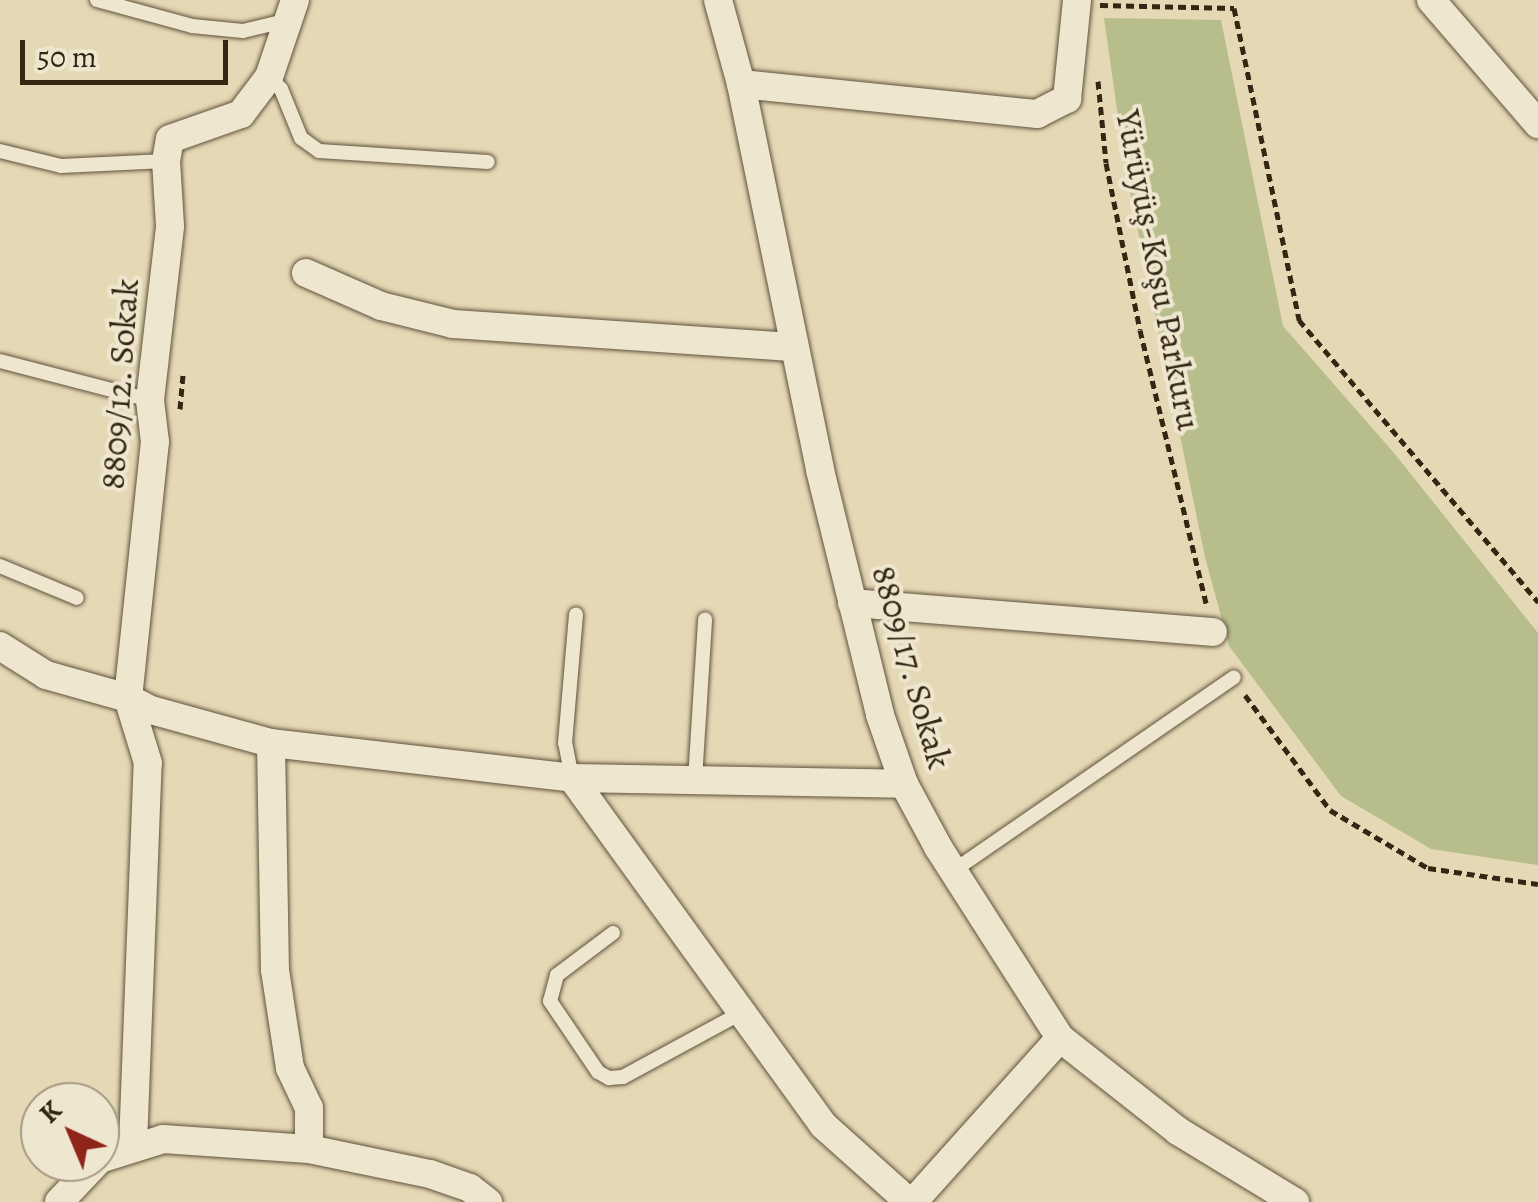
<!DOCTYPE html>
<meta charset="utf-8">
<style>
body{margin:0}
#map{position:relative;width:1538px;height:1202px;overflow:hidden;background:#e5d8b5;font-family:Alegreya,serif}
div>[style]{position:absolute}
.green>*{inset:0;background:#b7be8b}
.path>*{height:5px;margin-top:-2.5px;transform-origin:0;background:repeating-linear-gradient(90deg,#332613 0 8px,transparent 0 13px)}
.roads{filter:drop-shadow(0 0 2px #60523c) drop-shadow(0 0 2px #60523c)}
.lane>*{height:14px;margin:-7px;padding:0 7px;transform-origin:7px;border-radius:7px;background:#eee6cf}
.street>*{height:28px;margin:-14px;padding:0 14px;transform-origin:14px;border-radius:14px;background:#eee6cf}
span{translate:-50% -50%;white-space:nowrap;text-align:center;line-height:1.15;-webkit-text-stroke:8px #eee6cf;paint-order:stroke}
.street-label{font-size:35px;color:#332613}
.north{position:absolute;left:20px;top:1082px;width:100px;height:100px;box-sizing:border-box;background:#eee6cf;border:2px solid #a39984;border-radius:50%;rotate:316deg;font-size:28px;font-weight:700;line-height:40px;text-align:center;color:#332613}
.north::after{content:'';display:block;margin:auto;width:35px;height:45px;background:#8f2418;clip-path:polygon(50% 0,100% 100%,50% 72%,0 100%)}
.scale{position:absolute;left:20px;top:40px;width:208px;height:45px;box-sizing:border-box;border:5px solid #332613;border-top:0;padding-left:12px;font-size:30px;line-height:35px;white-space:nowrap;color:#332613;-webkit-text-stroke:8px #eee6cf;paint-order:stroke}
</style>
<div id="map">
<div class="green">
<i style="clip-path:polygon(1104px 18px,1221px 20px,1283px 326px,1394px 453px,1538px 633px,1538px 865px,1431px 849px,1341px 796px,1229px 646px,1205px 557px,1126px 173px)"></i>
</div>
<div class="path">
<i style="left:1100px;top:5px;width:134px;rotate:1.3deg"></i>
<i style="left:1234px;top:8px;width:319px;rotate:78.2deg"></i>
<i style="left:1299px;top:320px;width:370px;rotate:49.7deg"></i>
<i style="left:1098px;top:81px;width:82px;rotate:84.4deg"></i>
<i style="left:1106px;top:163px;width:170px;rotate:78.5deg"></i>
<i style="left:1140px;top:330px;width:281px;rotate:76.4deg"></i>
<i style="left:180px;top:409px;width:34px;rotate:-85deg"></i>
<i style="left:1245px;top:695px;width:143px;rotate:53.5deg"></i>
<i style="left:1330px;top:810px;width:114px;rotate:30.6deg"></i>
<i style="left:1428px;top:868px;width:111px;rotate:8.3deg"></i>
</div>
<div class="roads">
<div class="lane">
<i style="left:97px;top:0;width:98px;rotate:15.3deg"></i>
<i style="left:192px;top:26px;width:51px;rotate:5.6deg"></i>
<i style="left:243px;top:31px;width:43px;rotate:-13.4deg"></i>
<i style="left:269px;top:77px;width:17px;rotate:45deg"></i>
<i style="left:281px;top:89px;width:53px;rotate:67.8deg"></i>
<i style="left:301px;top:138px;width:22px;rotate:36deg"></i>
<i style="left:319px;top:151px;width:169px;rotate:3.7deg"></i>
<i style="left:0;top:151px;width:63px;rotate:13.8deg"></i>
<i style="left:61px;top:166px;width:105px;rotate:-2.7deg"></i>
<i style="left:0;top:361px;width:155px;rotate:14.6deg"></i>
<i style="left:0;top:566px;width:83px;rotate:22.6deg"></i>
<i style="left:572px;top:778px;width:36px;rotate:-101deg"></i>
<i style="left:565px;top:743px;width:129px;rotate:-85.1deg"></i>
<i style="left:695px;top:780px;width:161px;rotate:-86.4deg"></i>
<i style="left:953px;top:871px;width:341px;rotate:-34.6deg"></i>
<i style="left:613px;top:933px;width:70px;rotate:143.1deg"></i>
<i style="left:557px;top:975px;width:27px;rotate:105deg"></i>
<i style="left:550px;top:1001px;width:86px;rotate:55.9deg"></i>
<i style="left:598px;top:1072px;width:13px;rotate:29deg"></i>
<i style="left:609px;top:1078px;width:14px;rotate:-4deg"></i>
<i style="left:623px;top:1077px;width:132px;rotate:-28.5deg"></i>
</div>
<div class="street">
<i style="left:718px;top:0;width:87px;rotate:74.7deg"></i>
<i style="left:741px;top:84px;width:394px;rotate:78.4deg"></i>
<i style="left:820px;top:470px;width:252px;rotate:76.2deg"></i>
<i style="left:880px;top:715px;width:73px;rotate:70.8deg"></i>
<i style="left:904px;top:784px;width:72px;rotate:61.6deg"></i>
<i style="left:938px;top:847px;width:227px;rotate:57.4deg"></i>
<i style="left:1060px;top:1038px;width:150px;rotate:38.2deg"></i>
<i style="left:1178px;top:1131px;width:137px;rotate:31.3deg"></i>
<i style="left:1431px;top:0;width:164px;rotate:49.2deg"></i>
<i style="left:741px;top:84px;width:298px;rotate:5.8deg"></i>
<i style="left:1037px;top:114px;width:34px;rotate:-27deg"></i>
<i style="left:1067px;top:99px;width:100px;rotate:-84.2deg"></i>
<i style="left:306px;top:273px;width:82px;rotate:23.7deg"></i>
<i style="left:381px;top:306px;width:74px;rotate:14deg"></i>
<i style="left:453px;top:324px;width:340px;rotate:3.9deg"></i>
<i style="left:852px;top:603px;width:362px;rotate:4.6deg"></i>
<i style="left:0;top:646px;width:54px;rotate:32.2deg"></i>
<i style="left:46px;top:675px;width:85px;rotate:15.7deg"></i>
<i style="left:128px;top:698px;width:257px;rotate:-84deg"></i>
<i style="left:155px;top:442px;width:42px;rotate:-96.8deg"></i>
<i style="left:150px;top:400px;width:175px;rotate:-83.4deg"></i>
<i style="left:170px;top:226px;width:65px;rotate:-93.5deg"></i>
<i style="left:166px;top:161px;width:22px;rotate:-80deg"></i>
<i style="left:170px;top:139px;width:75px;rotate:-19.4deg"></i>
<i style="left:241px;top:114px;width:46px;rotate:-52.9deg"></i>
<i style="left:269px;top:77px;width:81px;rotate:-71.3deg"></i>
<i style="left:271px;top:743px;width:227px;rotate:89deg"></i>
<i style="left:275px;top:970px;width:99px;rotate:81.3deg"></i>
<i style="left:290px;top:1068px;width:44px;rotate:64.6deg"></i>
<i style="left:309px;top:1108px;width:41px;rotate:90deg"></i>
<i style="left:572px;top:778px;width:428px;rotate:54.1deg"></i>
<i style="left:823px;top:1125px;width:115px;rotate:41.8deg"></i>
<i style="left:133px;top:1145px;width:382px;rotate:-87.8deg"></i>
<i style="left:148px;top:763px;width:68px;rotate:-107.1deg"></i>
<i style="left:128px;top:698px;width:26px;rotate:28deg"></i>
<i style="left:151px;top:710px;width:124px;rotate:15.4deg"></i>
<i style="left:271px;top:743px;width:303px;rotate:6.6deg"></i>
<i style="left:572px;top:778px;width:332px;rotate:1deg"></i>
<i style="left:100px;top:1159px;width:66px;rotate:-17.6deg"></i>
<i style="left:163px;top:1139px;width:146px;rotate:3.9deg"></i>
<i style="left:309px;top:1149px;width:124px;rotate:11.7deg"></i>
<i style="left:430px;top:1174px;width:42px;rotate:19.3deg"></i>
<i style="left:470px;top:1188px;width:23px;rotate:38deg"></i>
<i style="left:59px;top:1202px;width:55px;rotate:-46.5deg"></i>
<i style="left:913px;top:1202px;width:220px;rotate:-48.1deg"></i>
</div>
</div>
<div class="street-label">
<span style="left:1159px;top:270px;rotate:79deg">Yürüyüş-Koşu Parkuru</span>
<span style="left:119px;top:384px;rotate:-86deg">8809/12. Sokak</span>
<span style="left:912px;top:667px;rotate:74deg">8809/17. Sokak</span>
</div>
<div class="north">K</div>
<div class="scale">50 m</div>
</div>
